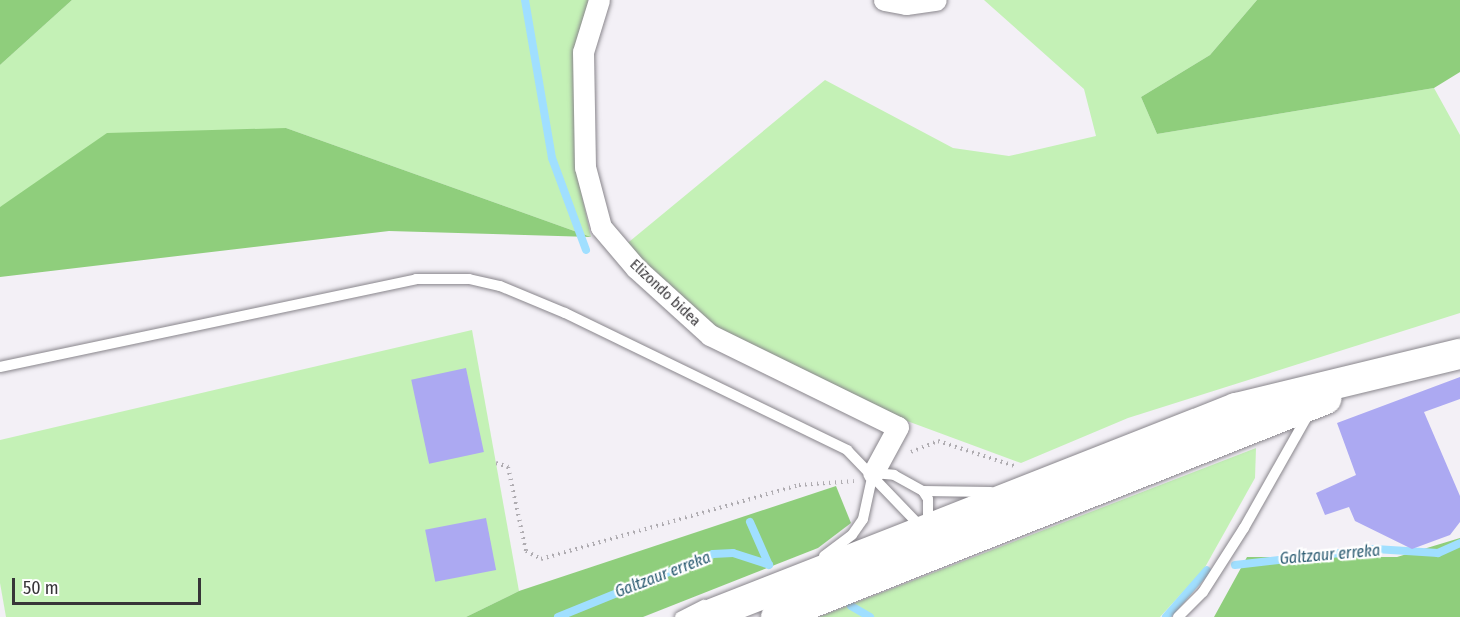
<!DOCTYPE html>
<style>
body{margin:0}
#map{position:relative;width:1460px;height:617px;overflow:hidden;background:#f3f0f6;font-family:"Fira Sans Condensed",sans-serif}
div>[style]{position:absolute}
.green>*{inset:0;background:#c4f1b6}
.forest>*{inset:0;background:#8fce7c}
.stream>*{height:8px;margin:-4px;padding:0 4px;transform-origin:4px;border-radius:4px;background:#a0dfff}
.building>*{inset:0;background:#aca9f2;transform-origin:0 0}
.path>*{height:4px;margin-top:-2px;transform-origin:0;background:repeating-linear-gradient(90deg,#afacb1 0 1.5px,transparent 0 6px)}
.roads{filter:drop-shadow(0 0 2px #89868c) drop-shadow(0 0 2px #89868c)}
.service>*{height:10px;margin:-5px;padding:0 5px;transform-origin:5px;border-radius:5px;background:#fff}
.minor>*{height:21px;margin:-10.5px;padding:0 10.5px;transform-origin:10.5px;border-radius:10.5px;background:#fff}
.secondary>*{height:30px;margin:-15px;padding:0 15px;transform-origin:15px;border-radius:15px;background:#fff}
span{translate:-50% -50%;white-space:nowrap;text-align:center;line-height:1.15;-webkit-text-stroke:4.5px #fff;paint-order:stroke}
.street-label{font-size:15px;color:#373538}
.water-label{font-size:16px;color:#295a70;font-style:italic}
.scale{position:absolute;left:12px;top:578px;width:189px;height:27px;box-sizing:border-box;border:3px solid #373538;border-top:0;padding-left:8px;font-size:18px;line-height:21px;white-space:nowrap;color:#373538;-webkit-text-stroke:4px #fff;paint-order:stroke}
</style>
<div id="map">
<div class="green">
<i style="clip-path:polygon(72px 0,588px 0,579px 182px,591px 237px,286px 128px,0 207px,0 65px)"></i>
<i style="clip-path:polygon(984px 0,1257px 0,1210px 55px,1141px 97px,1157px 134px,1434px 88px,1460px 135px,1460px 313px,1128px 418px,1021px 463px,899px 418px,723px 333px,624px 246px,825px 80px,953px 148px,1009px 156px,1096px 136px,1084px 89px)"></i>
<i style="clip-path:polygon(472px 330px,519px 591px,466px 617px,6px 617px,0 583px,0 440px)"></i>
<i style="clip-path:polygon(1256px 448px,1255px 478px,1204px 569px,1160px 617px,819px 617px)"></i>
</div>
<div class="forest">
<i style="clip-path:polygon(0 0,72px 0,0 65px)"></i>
<i style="clip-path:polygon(1257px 0,1460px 0,1460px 72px,1434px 88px,1157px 134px,1141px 97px,1210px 55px)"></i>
<i style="clip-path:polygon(286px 128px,591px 237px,389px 231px,0 277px,0 207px,107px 133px)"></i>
<i style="clip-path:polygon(836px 486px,851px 523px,818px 548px,643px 617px,466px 617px,519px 591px)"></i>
<i style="clip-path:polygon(1460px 538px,1460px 617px,1214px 617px,1247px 557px,1397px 557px)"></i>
</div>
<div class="stream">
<i style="left:525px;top:0;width:160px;rotate:80.3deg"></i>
<i style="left:552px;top:158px;width:98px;rotate:69.7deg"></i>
<i style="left:750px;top:522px;width:47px;rotate:66.2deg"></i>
<i style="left:1235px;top:565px;width:141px;rotate:-6.5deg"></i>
<i style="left:1375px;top:549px;width:63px;rotate:3.6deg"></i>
<i style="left:1438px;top:553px;width:24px;rotate:-24deg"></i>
<i style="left:851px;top:606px;width:22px;rotate:30deg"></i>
<i style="left:558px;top:617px;width:167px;rotate:-22.1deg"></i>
<i style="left:713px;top:554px;width:20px;rotate:-3deg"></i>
<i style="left:733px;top:553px;width:38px;rotate:18deg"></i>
<i style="left:1166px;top:617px;width:62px;rotate:-48.9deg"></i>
</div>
<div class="building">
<i style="left:466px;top:368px;width:86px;height:56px;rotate:78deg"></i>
<i style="clip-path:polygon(1460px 377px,1460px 399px,1424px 412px,1460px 496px,1460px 522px,1450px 535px,1412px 549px,1355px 521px,1349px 507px,1325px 515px,1316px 493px,1356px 475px,1337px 423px)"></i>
<i style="left:486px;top:518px;width:53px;height:62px;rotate:79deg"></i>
</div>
<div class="path">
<i style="left:911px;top:452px;width:29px;rotate:-22deg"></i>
<i style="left:938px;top:441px;width:81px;rotate:18deg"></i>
<i style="left:496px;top:463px;width:13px;rotate:18deg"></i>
<i style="left:508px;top:467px;width:86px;rotate:77.9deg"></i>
<i style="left:526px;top:551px;width:17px;rotate:28deg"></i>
<i style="left:541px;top:559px;width:268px;rotate:-16deg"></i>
<i style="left:799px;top:485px;width:55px;rotate:-4.2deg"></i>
</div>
<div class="roads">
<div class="service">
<i style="left:0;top:367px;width:425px;rotate:-11.9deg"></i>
<i style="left:416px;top:279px;width:53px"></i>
<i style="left:469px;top:279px;width:32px;rotate:13deg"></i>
<i style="left:500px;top:286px;width:70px;rotate:22.6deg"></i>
<i style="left:565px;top:313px;width:314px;rotate:25.9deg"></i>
<i style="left:847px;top:450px;width:107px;rotate:46.1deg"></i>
<i style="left:873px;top:473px;width:21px;rotate:5deg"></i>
<i style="left:894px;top:475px;width:33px;rotate:29deg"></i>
<i style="left:923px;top:491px;width:68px;rotate:0.8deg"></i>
<i style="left:923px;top:491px;width:9px;rotate:58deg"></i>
<i style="left:928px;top:499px;width:25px;rotate:90deg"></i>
<i style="left:824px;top:556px;width:35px;rotate:-37deg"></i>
<i style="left:852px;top:535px;width:19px;rotate:-55deg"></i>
<i style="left:863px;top:519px;width:47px;rotate:-77.7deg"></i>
<i style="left:680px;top:617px;width:27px;rotate:-27deg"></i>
<i style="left:1178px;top:617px;width:35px;rotate:-45deg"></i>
<i style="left:1203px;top:592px;width:76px;rotate:-57.4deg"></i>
<i style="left:1244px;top:528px;width:132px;rotate:-60.5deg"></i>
</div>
<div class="minor">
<i style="left:599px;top:0;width:54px;rotate:107.1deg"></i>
<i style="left:583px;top:52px;width:115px;rotate:89deg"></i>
<i style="left:585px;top:167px;width:62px;rotate:75.1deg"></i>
<i style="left:601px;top:227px;width:54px;rotate:49.5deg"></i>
<i style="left:636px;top:268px;width:100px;rotate:42.2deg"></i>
<i style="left:710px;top:335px;width:209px;rotate:26.1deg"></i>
<i style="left:898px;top:427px;width:52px;rotate:118.5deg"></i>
<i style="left:884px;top:0;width:22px;rotate:10deg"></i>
<i style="left:906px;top:4px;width:30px;rotate:-8deg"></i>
</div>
<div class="secondary">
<i style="left:704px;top:617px;width:572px;rotate:-21.45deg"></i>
<i style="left:1236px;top:408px;width:230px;rotate:-13.6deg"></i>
<i style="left:776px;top:617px;width:592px;rotate:-21.62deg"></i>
</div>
</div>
<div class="street-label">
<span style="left:665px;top:293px;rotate:43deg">Elizondo bidea</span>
</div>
<div class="water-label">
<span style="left:1330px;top:555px;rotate:-5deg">Galtzaur erreka</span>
<span style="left:663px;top:575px;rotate:-21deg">Galtzaur erreka</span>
</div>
<div class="scale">50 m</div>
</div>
